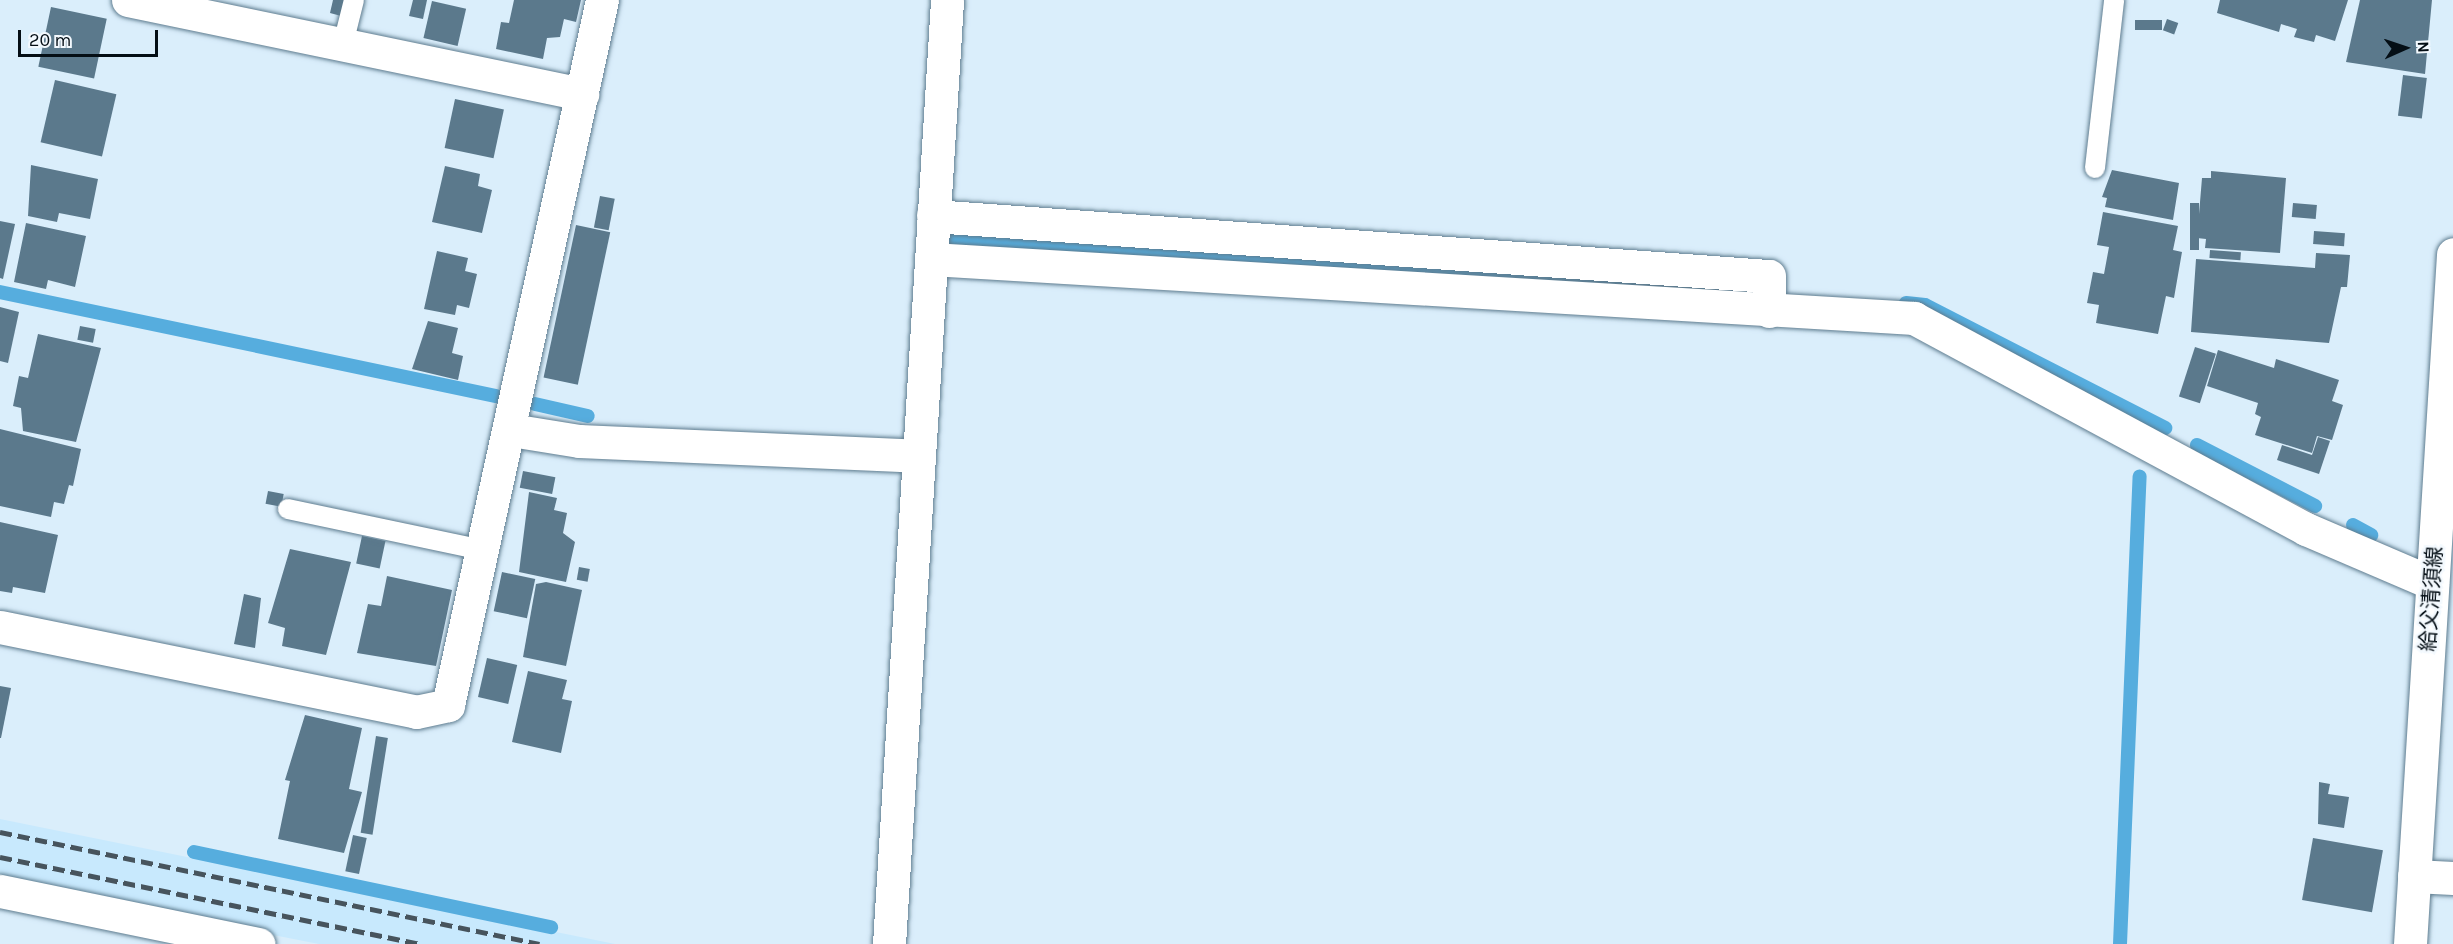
<!DOCTYPE html>
<meta charset="utf-8">
<style>
body{margin:0}
#map{position:relative;width:2453px;height:944px;overflow:hidden;background:#daeefb;font-family:Karla,"Noto Sans JP",sans-serif}
div>[style]{position:absolute}
.built>*{inset:0;background:#c8e9fd}
.stream>*{height:14px;margin:-7px;padding:0 7px;transform-origin:7px;border-radius:7px;background:#56adde}
.building>*{inset:0;background:#5b798c;transform-origin:0 0}
.roads{filter:drop-shadow(0 0 2px #5e7c8f) drop-shadow(0 0 2px #5e7c8f)}
.service>*{height:20px;margin:-10px;padding:0 10px;transform-origin:10px;border-radius:10px;background:#fff}
.minor>*{height:33px;margin:-16.5px;padding:0 16.5px;transform-origin:16.5px;border-radius:16.5px;background:#fff}
.secondary>*{height:33px;margin:-16.5px;padding:0 16.5px;transform-origin:16.5px;border-radius:16.5px;background:#fff}
.rail>*{height:4.5px;margin-top:-2.25px;transform-origin:0;background:repeating-linear-gradient(90deg,#47545d 0 12px,transparent 0 18px)}
span{translate:-50% -50%;white-space:nowrap;text-align:center;line-height:1.15;-webkit-text-stroke:5px #f3f9fe;paint-order:stroke}
.street-label{font-size:21px;color:#040e15}
.north{position:absolute;left:2375px;top:18px;width:60px;height:60px;-webkit-text-stroke:4px #f3f9fe;paint-order:stroke;rotate:87deg;font-size:16px;font-weight:700;line-height:24px;text-align:center;color:#040e15}
.north::after{content:'';display:block;margin:auto;width:21px;height:27px;background:#040e15;clip-path:polygon(50% 0,100% 100%,50% 72%,0 100%)}
.scale{position:absolute;left:18px;top:30px;width:140px;height:27px;box-sizing:border-box;border:3px solid #040e15;border-top:0;padding-left:8px;font-size:18px;line-height:21px;white-space:nowrap;color:#040e15;-webkit-text-stroke:4px #f3f9fe;paint-order:stroke}
</style>
<div id="map">
<div class="built">
<i style="clip-path:polygon(0 819px,615px 944px,319px 944px,136px 908px,0 879px)"></i>
</div>
<div class="stream">
<i style="left:952px;top:238px;width:679px;rotate:3.97deg"></i>
<i style="left:0;top:292px;width:507px;rotate:11.84deg"></i>
<i style="left:1906px;top:303px;width:19px;rotate:6deg"></i>
<i style="left:1925px;top:305px;width:270px;rotate:27.1deg"></i>
<i style="left:535px;top:404px;width:54px;rotate:12.8deg"></i>
<i style="left:2197px;top:445px;width:133px;rotate:27.3deg"></i>
<i style="left:2353px;top:525px;width:21px;rotate:29deg"></i>
<i style="left:194px;top:852px;width:365px;rotate:11.9deg"></i>
<i style="left:2120px;top:944px;width:468px;rotate:-87.6deg"></i>
</div>
<div class="building">
<i style="clip-path:polygon(333px 0,349px 0,345px 17px,330px 13px)"></i>
<i style="clip-path:polygon(413px 0,427px 0,423px 19px,409px 16px)"></i>
<i style="clip-path:polygon(514px 0,581px 0,576px 22px,564px 19px,560px 37px,547px 38px,543px 59px,496px 49px,501px 22px,509px 23px)"></i>
<i style="clip-path:polygon(2220px 0,2348px 0,2335px 41px,2316px 35px,2314px 42px,2294px 37px,2297px 29px,2281px 24px,2279px 32px,2217px 13px)"></i>
<i style="clip-path:polygon(2360px 0,2432px 0,2425px 74px,2346px 62px)"></i>
<i style="left:432px;top:1px;width:35px;height:38px;rotate:13deg"></i>
<i style="left:51px;top:7px;width:57px;height:61px;rotate:12deg"></i>
<i style="left:2167px;top:19px;width:12px;height:12px;rotate:20deg"></i>
<i style="left:2135px;top:20px;width:27px;height:10px"></i>
<i style="left:2403px;top:75px;width:24px;height:41px;rotate:7deg"></i>
<i style="left:55px;top:80px;width:63px;height:64px;rotate:13deg"></i>
<i style="left:455px;top:99px;width:50px;height:50px;rotate:12deg"></i>
<i style="clip-path:polygon(31px 165px,98px 179px,90px 219px,59px 213px,57px 222px,28px 216px)"></i>
<i style="clip-path:polygon(445px 166px,480px 174px,478px 186px,492px 190px,482px 233px,432px 222px)"></i>
<i style="clip-path:polygon(2112px 170px,2179px 183px,2173px 220px,2105px 207px,2107px 198px,2102px 197px)"></i>
<i style="clip-path:polygon(2211px 171px,2286px 178px,2280px 253px,2205px 248px,2206px 239px,2197px 238px,2202px 178px,2211px 178px)"></i>
<i style="left:600px;top:196px;width:15px;height:32px;rotate:11deg"></i>
<i style="left:2190px;top:203px;width:9px;height:47px"></i>
<i style="left:2293px;top:203px;width:24px;height:14px;rotate:5deg"></i>
<i style="clip-path:polygon(2103px 212px,2178px 226px,2173px 250px,2182px 252px,2174px 298px,2166px 296px,2158px 334px,2096px 323px,2099px 305px,2087px 303px,2093px 272px,2104px 274px,2109px 247px,2097px 245px)"></i>
<i style="clip-path:polygon(0 221px,15px 224px,3px 279px,0 278px)"></i>
<i style="clip-path:polygon(26px 223px,86px 236px,75px 287px,48px 280px,46px 289px,14px 282px)"></i>
<i style="left:576px;top:225px;width:35px;height:156px;rotate:12deg"></i>
<i style="left:2314px;top:231px;width:31px;height:13px;rotate:4deg"></i>
<i style="left:2210px;top:250px;width:31px;height:8px;rotate:4deg"></i>
<i style="clip-path:polygon(437px 251px,468px 258px,465px 271px,477px 274px,469px 308px,457px 305px,455px 315px,424px 309px)"></i>
<i style="clip-path:polygon(2316px 253px,2350px 255px,2347px 287px,2341px 287px,2329px 343px,2191px 332px,2196px 259px,2315px 268px)"></i>
<i style="clip-path:polygon(0 307px,19px 312px,8px 363px,0 361px)"></i>
<i style="clip-path:polygon(428px 321px,458px 328px,452px 353px,463px 356px,458px 380px,412px 369px)"></i>
<i style="left:80px;top:326px;width:16px;height:14px;rotate:11deg"></i>
<i style="clip-path:polygon(38px 334px,101px 348px,76px 442px,23px 431px,21px 408px,13px 406px,19px 376px,28px 378px)"></i>
<i style="left:2195px;top:347px;width:22px;height:52px;rotate:18deg"></i>
<i style="clip-path:polygon(2218px 350px,2274px 368px,2276px 359px,2339px 380px,2332px 401px,2343px 405px,2332px 440px,2317px 436px,2312px 453px,2255px 435px,2261px 417px,2255px 414px,2258px 403px,2207px 386px)"></i>
<i style="clip-path:polygon(0 429px,81px 449px,73px 486px,69px 485px,64px 504px,54px 502px,51px 517px,0 506px)"></i>
<i style="clip-path:polygon(2318px 437px,2330px 441px,2319px 474px,2277px 460px,2282px 445px,2312px 455px)"></i>
<i style="left:523px;top:471px;width:33px;height:17px;rotate:11deg"></i>
<i style="left:268px;top:491px;width:16px;height:13px;rotate:11deg"></i>
<i style="clip-path:polygon(529px 492px,557px 498px,554px 510px,567px 513px,563px 533px,575px 542px,566px 582px,519px 572px)"></i>
<i style="clip-path:polygon(0 522px,58px 535px,45px 593px,13px 587px,12px 593px,0 591px)"></i>
<i style="left:362px;top:536px;width:24px;height:28px;rotate:12deg"></i>
<i style="clip-path:polygon(290px 549px,351px 562px,326px 655px,282px 646px,285px 628px,268px 623px)"></i>
<i style="left:579px;top:567px;width:11px;height:13px;rotate:10deg"></i>
<i style="left:502px;top:572px;width:34px;height:40px;rotate:12deg"></i>
<i style="clip-path:polygon(387px 576px,452px 590px,436px 666px,357px 653px,368px 604px,381px 606px)"></i>
<i style="clip-path:polygon(546px 582px,582px 590px,566px 666px,523px 657px,536px 584px)"></i>
<i style="clip-path:polygon(244px 594px,261px 598px,255px 648px,234px 644px)"></i>
<i style="left:487px;top:658px;width:31px;height:40px;rotate:13deg"></i>
<i style="clip-path:polygon(528px 671px,567px 680px,562px 699px,572px 701px,561px 753px,512px 742px)"></i>
<i style="clip-path:polygon(0 686px,11px 688px,1px 738px,0 738px)"></i>
<i style="clip-path:polygon(305px 715px,362px 728px,349px 789px,362px 792px,344px 853px,278px 839px,290px 781px,285px 780px)"></i>
<i style="left:376px;top:736px;width:12px;height:98px;rotate:9deg"></i>
<i style="clip-path:polygon(2319px 782px,2330px 784px,2328px 794px,2349px 797px,2344px 828px,2318px 824px)"></i>
<i style="left:353px;top:835px;width:14px;height:37px;rotate:12deg"></i>
<i style="left:2313px;top:838px;width:71px;height:63px;rotate:10deg"></i>
</div>
<div class="roads">
<div class="service">
<i style="left:343px;top:44px;width:45px;rotate:-76deg"></i>
<i style="left:2095px;top:168px;width:169px;rotate:-83.5deg"></i>
<i style="left:288px;top:509px;width:199px;rotate:11.9deg"></i>
</div>
<div class="minor">
<i style="left:128px;top:0;width:464px;rotate:11.7deg"></i>
<i style="left:933px;top:216px;width:838px;rotate:4.11deg"></i>
<i style="left:1769px;top:276px;width:35px;rotate:90deg"></i>
<i style="left:931px;top:259px;width:985px;rotate:3.43deg"></i>
<i style="left:1914px;top:318px;width:445px;rotate:28.3deg"></i>
<i style="left:2306px;top:529px;width:137px;rotate:23.2deg"></i>
<i style="left:511px;top:430px;width:69px;rotate:9.2deg"></i>
<i style="left:579px;top:441px;width:339px;rotate:2.5deg"></i>
<i style="left:0;top:627px;width:425px;rotate:11.5deg"></i>
<i style="left:416px;top:712px;width:33px;rotate:-12deg"></i>
<i style="left:448px;top:705px;width:722px;rotate:-77.68deg"></i>
<i style="left:2414px;top:876px;width:39px;rotate:3deg"></i>
<i style="left:0;top:891px;width:264px;rotate:11.6deg"></i>
<i style="left:889px;top:944px;width:946px;rotate:-86.48deg"></i>
</div>
<div class="secondary">
<i style="left:2410px;top:944px;width:691px;rotate:-86.43deg"></i>
</div>
</div>
<div class="rail">
<i style="left:0;top:832px;width:551px;rotate:11.72deg"></i>
<i style="left:0;top:857px;width:428px;rotate:11.7deg"></i>
</div>
<div class="street-label">
<span style="left:2431px;top:599px;rotate:-86deg">給父清須線</span>
</div>
<div class="north">N</div>
<div class="scale">20 m</div>
</div>
